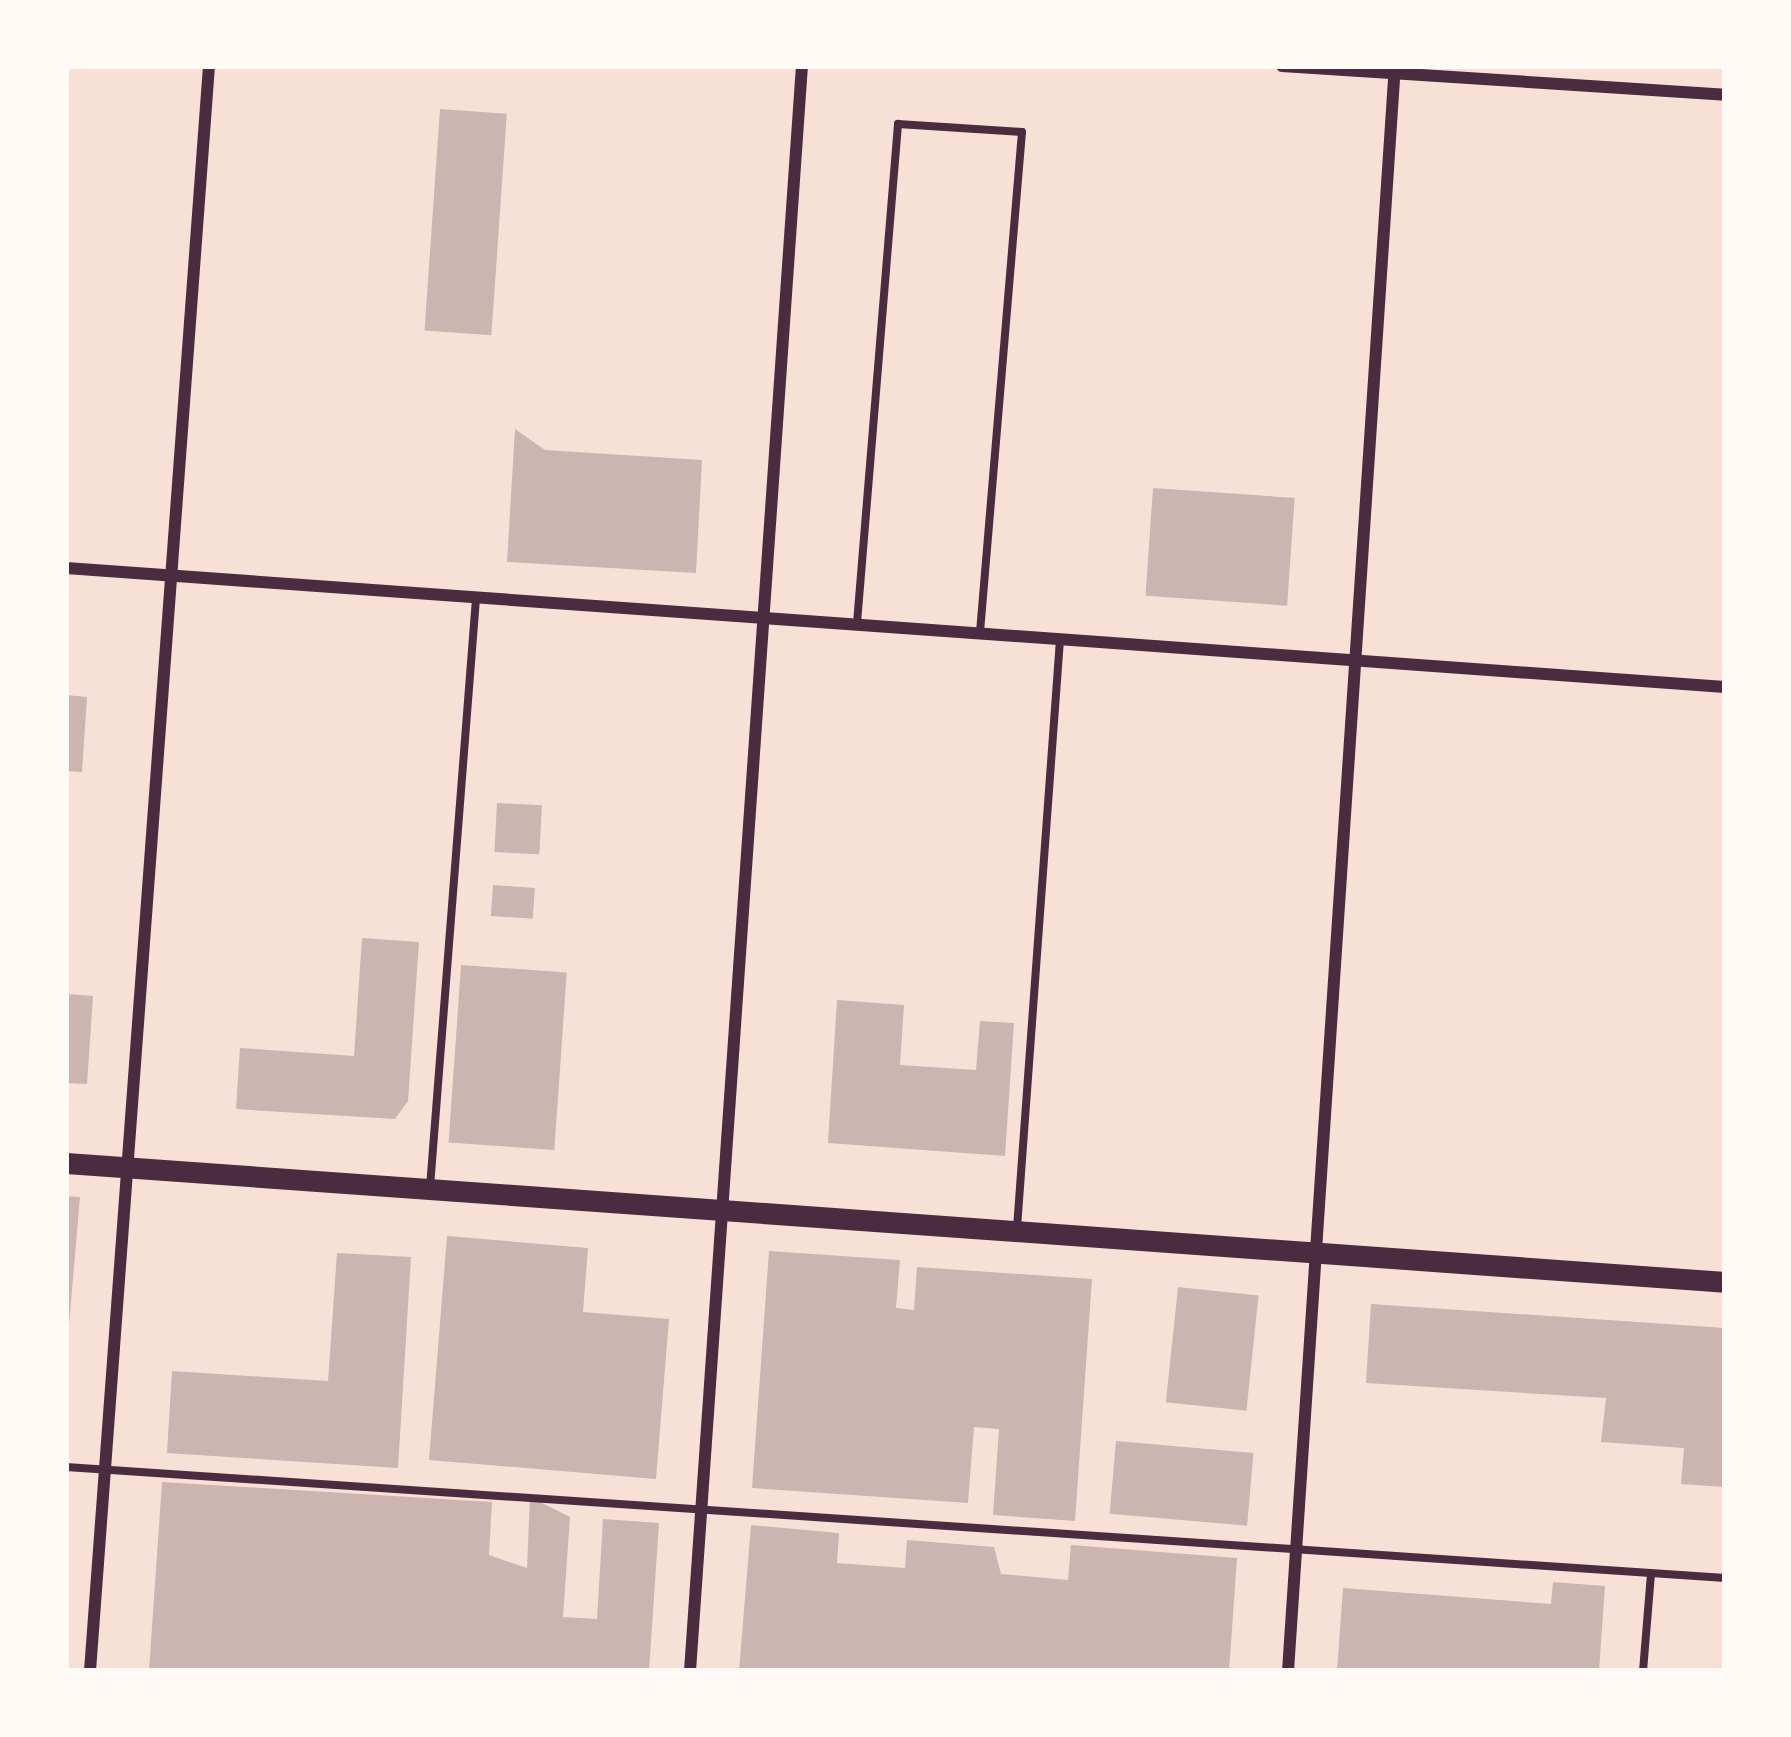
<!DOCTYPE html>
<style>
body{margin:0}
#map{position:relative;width:1791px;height:1737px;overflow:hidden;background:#f7e1d7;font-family:"IBM Plex Sans",sans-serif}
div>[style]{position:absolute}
.building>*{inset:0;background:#ccb4b1;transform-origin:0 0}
.service>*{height:8px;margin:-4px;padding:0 4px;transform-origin:4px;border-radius:4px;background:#4a2c40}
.minor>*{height:12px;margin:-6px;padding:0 6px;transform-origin:6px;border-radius:6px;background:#4a2c40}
.secondary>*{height:21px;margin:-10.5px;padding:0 10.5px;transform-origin:10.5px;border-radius:10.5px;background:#4a2c40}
span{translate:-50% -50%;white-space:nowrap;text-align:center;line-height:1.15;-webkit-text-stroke:10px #fffaf5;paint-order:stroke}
.frame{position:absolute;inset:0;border:69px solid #fffaf5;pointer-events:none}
</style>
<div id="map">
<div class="building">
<i style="left:440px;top:109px;width:67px;height:222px;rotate:4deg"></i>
<i style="clip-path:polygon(515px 429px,545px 450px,702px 460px,696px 573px,507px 562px)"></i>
<i style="left:1153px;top:488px;width:142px;height:108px;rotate:4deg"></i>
<i style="clip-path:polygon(66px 695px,87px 697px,82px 772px,66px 771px)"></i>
<i style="left:497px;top:803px;width:45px;height:49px;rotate:3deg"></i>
<i style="left:493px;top:885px;width:42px;height:31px;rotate:4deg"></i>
<i style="clip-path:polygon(362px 938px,419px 942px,408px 1101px,395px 1119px,236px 1109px,240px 1048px,354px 1056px)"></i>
<i style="left:461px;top:965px;width:106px;height:178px;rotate:4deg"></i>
<i style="clip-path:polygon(66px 994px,93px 996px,87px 1084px,66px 1083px)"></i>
<i style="clip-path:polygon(837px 1000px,904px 1005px,900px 1065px,976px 1070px,980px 1021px,1014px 1023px,1005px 1156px,828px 1143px)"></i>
<i style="clip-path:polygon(66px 1196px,80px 1197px,69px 1325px,66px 1325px)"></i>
<i style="clip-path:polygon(447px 1236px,588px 1248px,583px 1312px,669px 1319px,656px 1479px,429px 1460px)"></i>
<i style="clip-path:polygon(769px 1251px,900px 1260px,896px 1308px,914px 1310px,917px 1267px,1092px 1279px,1075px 1521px,993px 1515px,999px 1429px,974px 1427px,968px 1503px,752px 1488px)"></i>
<i style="clip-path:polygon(337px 1253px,411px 1257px,398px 1468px,167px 1453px,172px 1371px,328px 1381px)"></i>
<i style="left:1178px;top:1287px;width:81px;height:116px;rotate:6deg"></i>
<i style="clip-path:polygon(1371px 1304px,1725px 1328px,1725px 1487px,1681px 1484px,1684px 1448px,1601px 1442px,1606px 1398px,1366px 1383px)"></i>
<i style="left:1116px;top:1441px;width:138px;height:73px;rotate:5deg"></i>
<i style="clip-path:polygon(162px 1482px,492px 1502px,489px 1555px,527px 1568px,530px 1497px,570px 1517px,563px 1617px,597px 1619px,603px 1519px,659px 1523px,649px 1671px,149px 1671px)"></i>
<i style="clip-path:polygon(751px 1525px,839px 1533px,837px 1563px,905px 1568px,907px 1540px,994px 1547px,1001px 1574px,1068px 1580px,1071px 1545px,1237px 1558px,1229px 1671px,739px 1671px)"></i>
<i style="clip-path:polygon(1553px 1582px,1605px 1586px,1599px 1671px,1337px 1671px,1343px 1588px,1551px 1604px)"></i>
</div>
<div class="service">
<i style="left:857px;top:623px;width:501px;rotate:-85.3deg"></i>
<i style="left:898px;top:124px;width:124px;rotate:3.7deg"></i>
<i style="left:1022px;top:132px;width:502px;rotate:94.8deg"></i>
<i style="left:430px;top:1187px;width:591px;rotate:-85.53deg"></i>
<i style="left:1017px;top:1228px;width:591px;rotate:-85.82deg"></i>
<i style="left:66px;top:1467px;width:1663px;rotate:3.83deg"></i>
<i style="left:1643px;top:1671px;width:98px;rotate:-85.3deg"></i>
</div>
<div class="minor">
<i style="left:1282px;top:66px;width:444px;rotate:3.7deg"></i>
<i style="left:66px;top:568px;width:1663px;rotate:4.1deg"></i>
<i style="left:90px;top:1671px;width:1609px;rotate:-85.76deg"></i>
<i style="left:690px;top:1671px;width:1609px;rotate:-86.01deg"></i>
<i style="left:1288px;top:1671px;width:1609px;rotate:-86.19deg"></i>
</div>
<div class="secondary">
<i style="left:66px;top:1163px;width:1663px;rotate:4.1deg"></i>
</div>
<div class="frame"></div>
</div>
